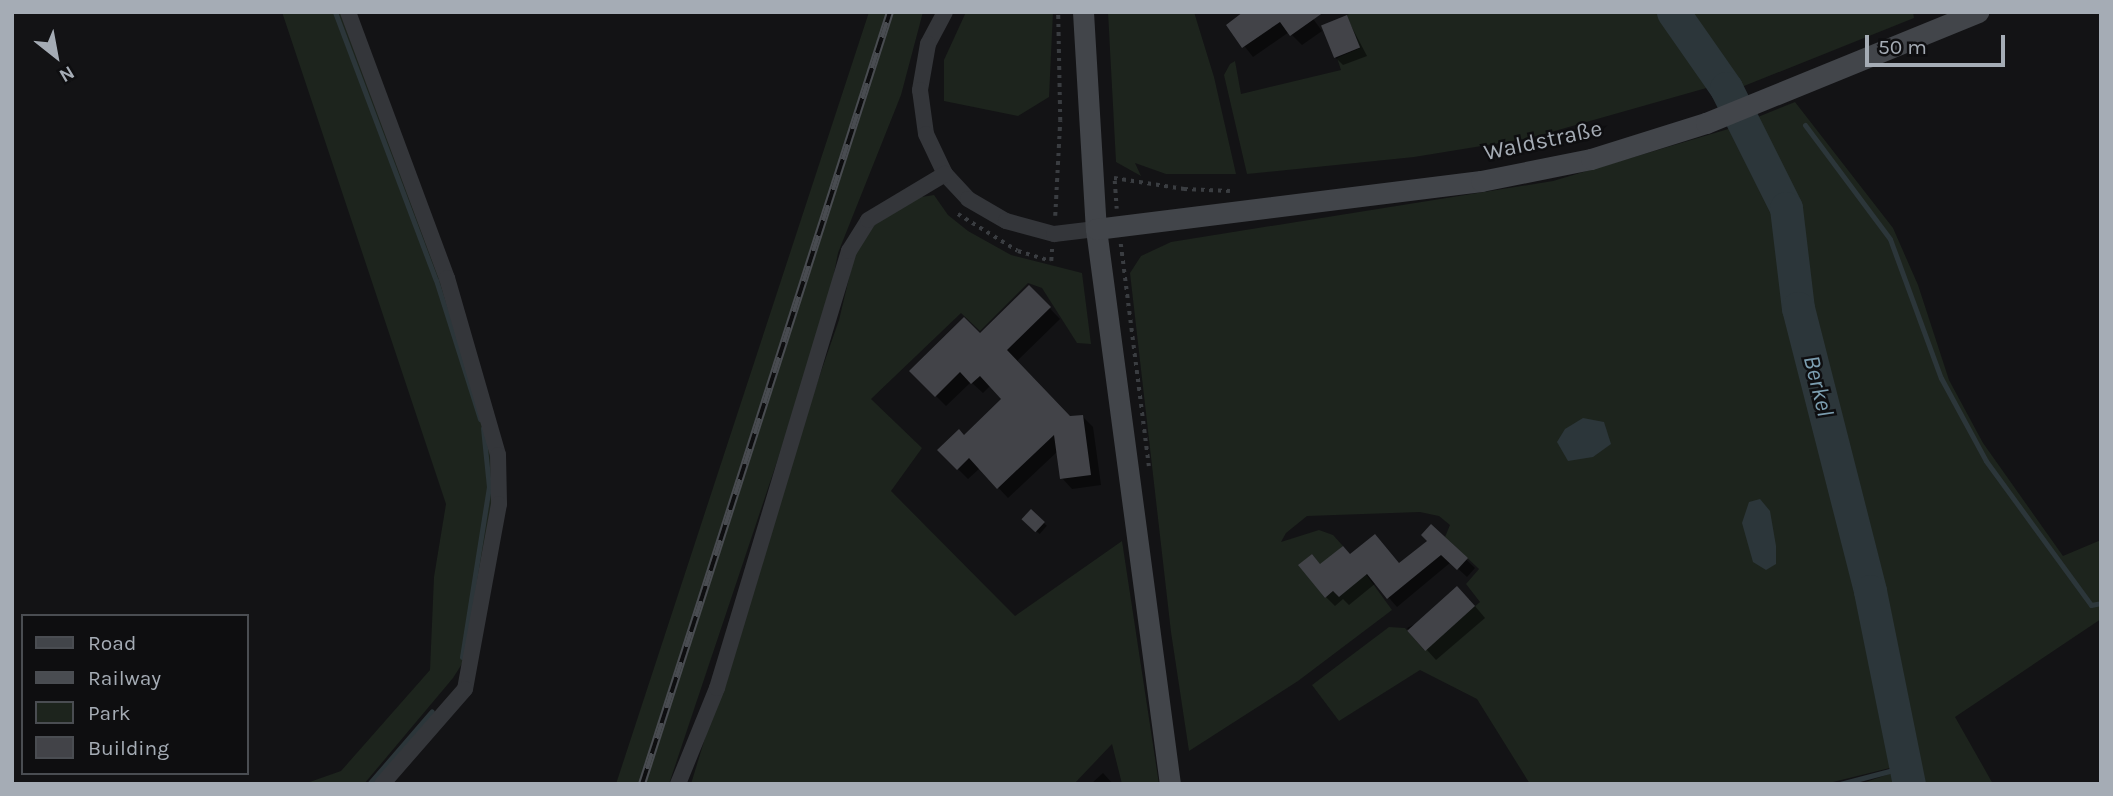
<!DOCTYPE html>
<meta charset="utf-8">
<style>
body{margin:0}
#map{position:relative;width:2113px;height:796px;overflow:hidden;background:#131315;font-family:Karla,sans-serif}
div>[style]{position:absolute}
.green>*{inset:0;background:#1d241d}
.water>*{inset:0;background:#2c363a}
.shadow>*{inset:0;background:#0007;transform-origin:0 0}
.stream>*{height:5px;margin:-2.5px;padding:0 2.5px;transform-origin:2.5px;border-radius:2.5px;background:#2c363a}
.river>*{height:33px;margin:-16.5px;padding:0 16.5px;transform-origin:16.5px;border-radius:16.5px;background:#2c363a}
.building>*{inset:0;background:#424348;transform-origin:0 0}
.path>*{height:3.5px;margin-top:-1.75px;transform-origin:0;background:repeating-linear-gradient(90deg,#3a3d41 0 3.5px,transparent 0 8.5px)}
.street>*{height:16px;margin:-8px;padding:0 8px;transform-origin:8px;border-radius:8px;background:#34363a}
.secondary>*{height:21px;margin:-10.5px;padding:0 10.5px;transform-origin:10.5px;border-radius:10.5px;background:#42454a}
.rail>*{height:8px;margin-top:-4px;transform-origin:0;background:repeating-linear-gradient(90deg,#0e0e10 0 16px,#494c51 0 32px);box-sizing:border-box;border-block:2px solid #494c51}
span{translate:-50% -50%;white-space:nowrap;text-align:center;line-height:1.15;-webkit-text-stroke:5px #0e0e10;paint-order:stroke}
.street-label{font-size:23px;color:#a5acb5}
.water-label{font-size:24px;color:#7c9eb0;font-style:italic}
.frame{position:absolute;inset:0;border:14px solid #a5acb5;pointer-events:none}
.legend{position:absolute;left:21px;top:614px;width:228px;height:161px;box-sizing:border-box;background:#0e0e10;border:2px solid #4a4d52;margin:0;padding:9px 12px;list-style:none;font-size:21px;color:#a5acb5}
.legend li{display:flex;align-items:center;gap:14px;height:35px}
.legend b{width:35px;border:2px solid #4a4d52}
.north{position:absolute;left:21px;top:21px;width:70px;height:70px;-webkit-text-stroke:5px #0e0e10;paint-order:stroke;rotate:149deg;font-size:19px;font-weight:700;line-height:28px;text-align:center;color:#a5acb5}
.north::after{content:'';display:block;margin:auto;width:24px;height:32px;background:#a5acb5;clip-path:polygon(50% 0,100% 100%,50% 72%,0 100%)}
.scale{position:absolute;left:1865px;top:35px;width:140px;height:32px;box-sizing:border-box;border:4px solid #a5acb5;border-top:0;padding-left:9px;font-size:21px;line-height:24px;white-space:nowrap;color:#a5acb5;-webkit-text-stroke:5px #0e0e10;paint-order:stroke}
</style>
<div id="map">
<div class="green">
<i style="clip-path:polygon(282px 12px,344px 12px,408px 178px,492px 431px,498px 494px,474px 645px,453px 678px,364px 784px,304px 784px,341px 771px,430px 670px,434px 577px,446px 504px)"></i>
<i style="clip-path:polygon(869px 12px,923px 12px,901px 95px,838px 253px,826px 315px,669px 784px,616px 784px)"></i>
<i style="clip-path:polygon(966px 12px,1053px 12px,1049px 97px,1018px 116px,944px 101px,944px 60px)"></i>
<i style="clip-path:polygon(1108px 12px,1194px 12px,1214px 77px,1236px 174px,1166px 174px,1135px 163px,1141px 176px,1116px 162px)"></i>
<i style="clip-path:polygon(1353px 12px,1660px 12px,1710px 87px,1530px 138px,1414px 157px,1247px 174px,1224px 75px,1230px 64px,1235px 61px,1241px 94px,1341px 70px,1337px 58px,1360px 48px,1347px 15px)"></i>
<i style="clip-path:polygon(1685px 12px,1913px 12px,1914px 18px,1739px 88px)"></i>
<i style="clip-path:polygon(1795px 102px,1893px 228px,1918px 285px,1949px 380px,1983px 443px,2063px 556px,2101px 540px,2101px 619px,1955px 717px,1993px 784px,1911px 784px,1873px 592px,1800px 309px,1788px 205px,1748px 121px)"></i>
<i style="clip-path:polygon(1735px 127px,1783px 209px,1796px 310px,1866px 590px,1902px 765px,1825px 784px,1530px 784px,1477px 699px,1420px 670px,1339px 721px,1312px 685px,1389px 627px,1405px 628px,1424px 650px,1480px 602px,1466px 584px,1479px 569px,1445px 537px,1450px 525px,1439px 516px,1420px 512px,1307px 516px,1286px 533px,1281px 542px,1319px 530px,1333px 535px,1343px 546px,1322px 567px,1312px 554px,1299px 565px,1325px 598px,1333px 591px,1339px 597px,1353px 585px,1360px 566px,1392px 610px,1298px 681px,1189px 751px,1171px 632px,1130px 273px,1141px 256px,1171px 242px,1553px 181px)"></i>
<i style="clip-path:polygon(934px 195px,948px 215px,968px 231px,1011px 255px,1082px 273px,1091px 344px,1077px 343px,1042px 288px,1028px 283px,980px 331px,961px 313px,871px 399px,922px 448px,891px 491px,1015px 616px,1122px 541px,1159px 784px,1122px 784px,1112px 744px,1074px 784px,691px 784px,784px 478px,839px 320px,855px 253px,873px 226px,915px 198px)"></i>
<i style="clip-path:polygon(1902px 770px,1905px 784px,1860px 784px,1895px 772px)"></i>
</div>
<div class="water">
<i style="clip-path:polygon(1583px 418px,1604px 422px,1611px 444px,1593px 457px,1568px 461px,1557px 442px,1565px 429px)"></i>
<i style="clip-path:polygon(1760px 499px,1770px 511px,1776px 546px,1776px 564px,1766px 570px,1753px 562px,1742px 523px,1749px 502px)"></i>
</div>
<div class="shadow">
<i style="clip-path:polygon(1311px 16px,1322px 31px,1302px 45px,1289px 32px,1253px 57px,1228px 25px)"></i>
<i style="clip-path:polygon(1347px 18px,1367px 56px,1343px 65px,1336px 58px)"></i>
<i style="clip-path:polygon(1029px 287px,1060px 319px,1016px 362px,1070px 418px,1083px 417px,1093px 427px,1101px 485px,1072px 489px,1062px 478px,1058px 451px,1008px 498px,980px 468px,968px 479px,939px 450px,964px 437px,1004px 399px,991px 385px,983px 393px,971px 382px,946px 406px,911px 371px,980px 335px)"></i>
<i style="left:1031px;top:512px;width:21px;height:11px;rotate:41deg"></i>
<i style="clip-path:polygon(1431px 526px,1475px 568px,1467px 577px,1451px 562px,1397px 607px,1376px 583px,1349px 605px,1343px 599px,1335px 606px,1326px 597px,1321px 566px,1351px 555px,1399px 565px,1429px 541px)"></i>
<i style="clip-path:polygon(1469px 599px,1485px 618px,1436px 660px,1407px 628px)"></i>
<i style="clip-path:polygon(1103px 773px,1113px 784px,1091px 784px)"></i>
</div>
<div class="stream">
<i style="left:335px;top:12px;width:286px;rotate:69.4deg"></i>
<i style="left:436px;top:280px;width:146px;rotate:72.4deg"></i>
<i style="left:1805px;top:125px;width:142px;rotate:53.3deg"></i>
<i style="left:1890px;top:239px;width:148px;rotate:69.9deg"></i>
<i style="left:1941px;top:378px;width:94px;rotate:61.5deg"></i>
<i style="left:1986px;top:461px;width:178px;rotate:53.9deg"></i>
<i style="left:2091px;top:605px;width:10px;rotate:-11deg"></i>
<i style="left:462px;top:657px;width:172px;rotate:-81deg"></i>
<i style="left:489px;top:487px;width:59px;rotate:-95.8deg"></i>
<i style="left:369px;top:784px;width:96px;rotate:-49.2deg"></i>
<i style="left:1840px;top:784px;width:67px;rotate:-14.7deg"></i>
</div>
<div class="river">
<i style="left:1673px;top:12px;width:93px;rotate:55.1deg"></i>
<i style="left:1726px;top:88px;width:134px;rotate:63.4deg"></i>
<i style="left:1786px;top:208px;width:101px;rotate:83.2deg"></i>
<i style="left:1798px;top:308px;width:292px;rotate:75.7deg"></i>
<i style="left:1870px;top:591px;width:197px;rotate:78.6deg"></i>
</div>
<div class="building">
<i style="clip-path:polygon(1243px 12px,1324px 12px,1290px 36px,1280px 22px,1242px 48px,1226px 25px)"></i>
<i style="left:1347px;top:15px;width:35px;height:28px;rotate:68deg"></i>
<i style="clip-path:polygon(1029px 285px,1051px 307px,1007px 350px,1070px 416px,1083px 415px,1091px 475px,1060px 479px,1054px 435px,997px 489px,969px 458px,957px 470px,937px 450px,959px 429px,964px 435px,1001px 399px,980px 376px,971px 384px,960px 372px,935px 397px,909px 371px,964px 317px,980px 333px)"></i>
<i style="left:1031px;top:509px;width:19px;height:14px;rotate:43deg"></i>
<i style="clip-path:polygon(1431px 524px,1468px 558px,1457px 570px,1441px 555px,1387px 599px,1367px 574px,1339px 597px,1333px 591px,1325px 598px,1298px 565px,1312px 554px,1320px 564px,1343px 546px,1350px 554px,1375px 534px,1399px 563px,1427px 541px,1421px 535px)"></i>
<i style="left:1457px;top:586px;width:27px;height:67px;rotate:48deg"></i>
</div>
<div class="path">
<i style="left:1114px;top:178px;width:71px;rotate:8.9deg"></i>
<i style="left:1184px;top:189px;width:46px;rotate:2.5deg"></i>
<i style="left:1115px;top:181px;width:28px;rotate:86deg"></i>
<i style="left:958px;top:214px;width:70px;rotate:31.7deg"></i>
<i style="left:1018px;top:251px;width:34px;rotate:17deg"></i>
<i style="left:1051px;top:261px;width:13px;rotate:-86deg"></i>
<i style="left:1055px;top:216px;width:95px;rotate:-87deg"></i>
<i style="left:1060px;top:121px;width:109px;rotate:-91.1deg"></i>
<i style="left:1121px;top:244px;width:224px;rotate:82.8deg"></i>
</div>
<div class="street">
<i style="left:348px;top:12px;width:284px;rotate:69.6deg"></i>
<i style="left:447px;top:278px;width:184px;rotate:73.9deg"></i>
<i style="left:498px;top:455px;width:49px;rotate:88.8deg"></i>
<i style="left:499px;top:504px;width:188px;rotate:100.4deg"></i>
<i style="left:465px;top:689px;width:126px;rotate:131.1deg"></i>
<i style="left:945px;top:12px;width:36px;rotate:118deg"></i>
<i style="left:928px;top:44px;width:47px;rotate:99.9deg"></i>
<i style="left:920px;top:90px;width:44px;rotate:82.2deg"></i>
<i style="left:926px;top:134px;width:44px;rotate:64.6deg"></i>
<i style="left:945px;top:174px;width:34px;rotate:47deg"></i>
<i style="left:968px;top:199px;width:44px;rotate:30.1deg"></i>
<i style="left:1006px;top:221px;width:50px;rotate:15.2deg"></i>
<i style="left:1054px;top:234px;width:42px;rotate:-6.8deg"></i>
<i style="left:678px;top:784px;width:104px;rotate:-67.9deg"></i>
<i style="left:717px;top:688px;width:457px;rotate:-73.2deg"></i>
<i style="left:849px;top:251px;width:36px;rotate:-58deg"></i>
<i style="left:868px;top:220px;width:90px;rotate:-30.9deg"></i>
</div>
<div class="secondary">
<i style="left:1083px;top:12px;width:217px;rotate:86.6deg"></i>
<i style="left:1096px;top:229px;width:560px;rotate:82.41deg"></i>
<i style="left:1096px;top:229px;width:388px;rotate:-7.1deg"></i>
<i style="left:1481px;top:181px;width:112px;rotate:-11.3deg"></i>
<i style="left:1591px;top:159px;width:121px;rotate:-17.4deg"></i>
<i style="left:1706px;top:123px;width:294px;rotate:-22.2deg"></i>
</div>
<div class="rail">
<i style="left:642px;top:784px;width:811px;rotate:-72.19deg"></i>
</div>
<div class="street-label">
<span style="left:1543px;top:141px;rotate:-12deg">Waldstraße</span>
</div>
<div class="water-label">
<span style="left:1818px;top:386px;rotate:76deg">Berkel</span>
</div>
<div class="frame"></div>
<ul class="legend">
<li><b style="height:9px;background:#42454a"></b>Road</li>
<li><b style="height:9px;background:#494c51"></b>Railway</li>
<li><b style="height:19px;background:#1d241d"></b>Park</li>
<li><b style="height:19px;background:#424348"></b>Building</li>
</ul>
<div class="north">N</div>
<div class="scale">50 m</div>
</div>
